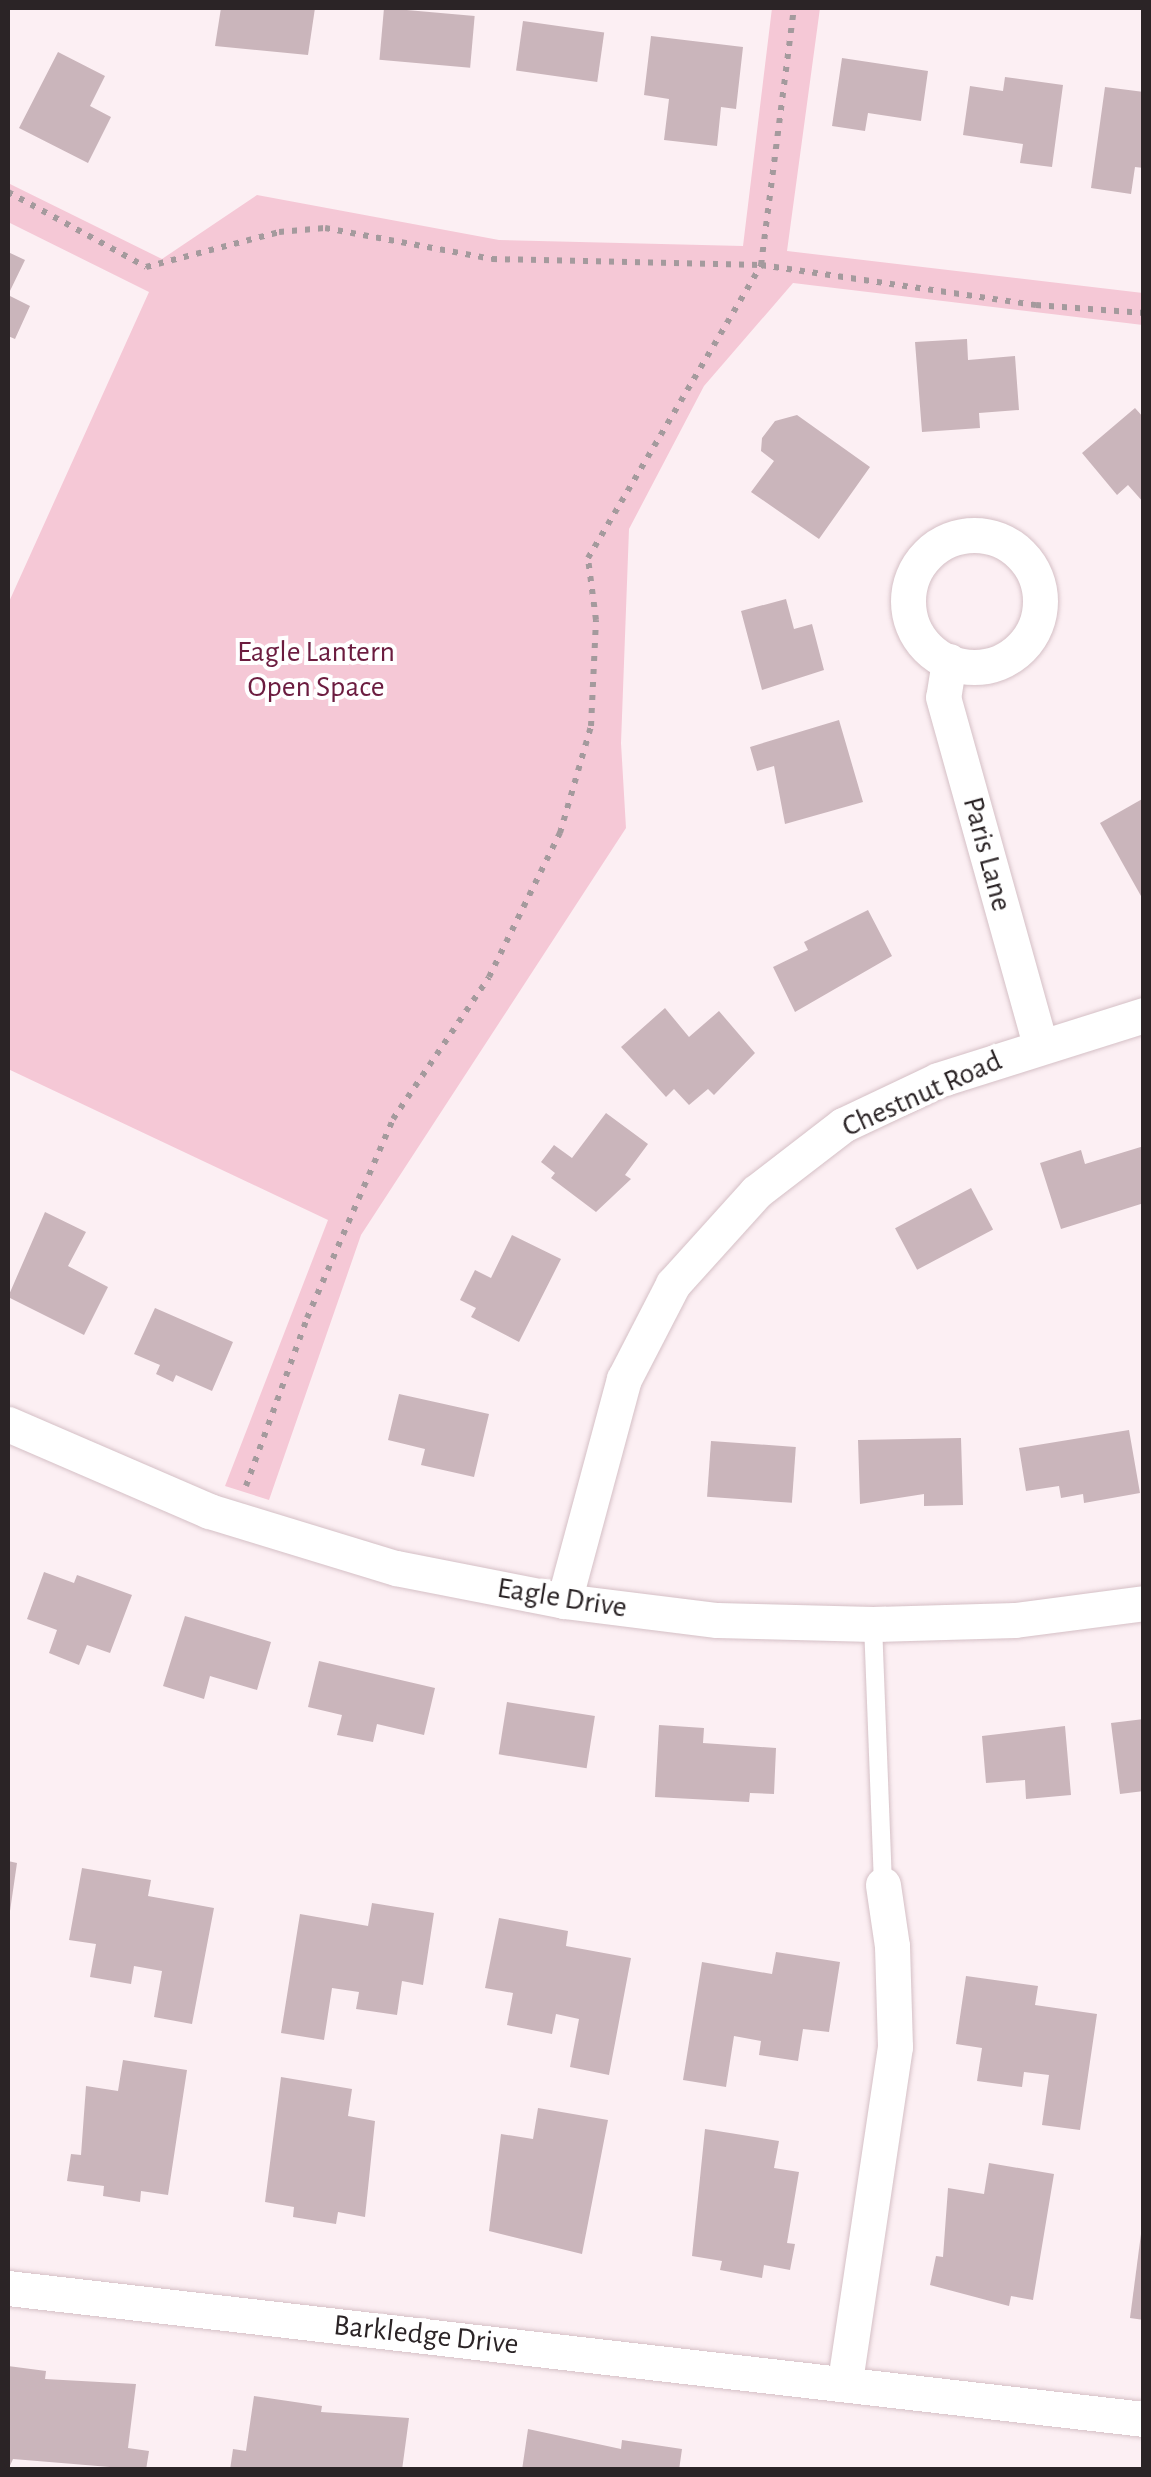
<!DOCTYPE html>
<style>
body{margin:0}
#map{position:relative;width:1151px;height:2477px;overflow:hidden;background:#fceff3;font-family:"Alegreya Sans",sans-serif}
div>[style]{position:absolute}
.green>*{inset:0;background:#f5c8d6}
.building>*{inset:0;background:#cab5bb;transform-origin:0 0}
.path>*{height:6px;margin-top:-3px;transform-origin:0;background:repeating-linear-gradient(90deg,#a49a9d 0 5px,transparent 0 13px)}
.roads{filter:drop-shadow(0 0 2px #d5c0c6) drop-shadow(0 0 2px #d5c0c6)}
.service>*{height:18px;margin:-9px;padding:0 9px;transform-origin:9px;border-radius:9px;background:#fff}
.minor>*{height:35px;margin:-17.5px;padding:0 17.5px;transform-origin:17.5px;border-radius:17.5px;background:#fff}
.minor>.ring{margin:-17.5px;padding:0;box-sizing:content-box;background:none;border:35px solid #fff;border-radius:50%}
span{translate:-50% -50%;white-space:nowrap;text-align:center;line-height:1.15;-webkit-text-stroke:8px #fff;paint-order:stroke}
.park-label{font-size:30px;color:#6b1c3f}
.street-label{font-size:30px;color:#2b2426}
.frame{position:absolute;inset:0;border:10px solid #2b2426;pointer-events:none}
</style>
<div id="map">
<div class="green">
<i style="clip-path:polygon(772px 8px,820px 8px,787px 251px,1143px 293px,1143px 325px,793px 283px,704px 386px,629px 529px,621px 743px,626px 828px,361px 1235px,269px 1500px,225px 1486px,328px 1220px,8px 1069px,8px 604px,149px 292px,8px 222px,8px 183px,162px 259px,257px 195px,499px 240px,743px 246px)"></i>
</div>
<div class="building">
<i style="clip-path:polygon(221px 8px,315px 8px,308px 55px,215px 46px)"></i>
<i style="left:384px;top:8px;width:91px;height:52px;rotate:5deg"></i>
<i style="left:523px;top:21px;width:82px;height:50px;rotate:8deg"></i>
<i style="clip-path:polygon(651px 36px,743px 47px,736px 109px,721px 107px,717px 146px,664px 140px,669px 99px,644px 95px)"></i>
<i style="clip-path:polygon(58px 52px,105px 76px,90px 106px,111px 117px,88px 163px,19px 128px)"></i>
<i style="clip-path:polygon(842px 58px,928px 71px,921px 121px,868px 113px,865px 131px,832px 126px)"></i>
<i style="clip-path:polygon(1005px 77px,1063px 85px,1052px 167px,1020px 163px,1023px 144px,963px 135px,970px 86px,1003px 91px)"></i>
<i style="clip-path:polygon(1105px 87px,1144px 92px,1144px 168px,1135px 167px,1131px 194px,1091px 188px)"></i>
<i style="clip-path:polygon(8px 252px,25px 260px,8px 295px,30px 306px,15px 339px,8px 336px)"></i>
<i style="clip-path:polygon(967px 339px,968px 360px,1015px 356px,1019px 410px,979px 413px,980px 428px,922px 432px,915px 342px)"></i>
<i style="clip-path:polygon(1135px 408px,1144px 418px,1144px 503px,1128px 485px,1117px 495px,1082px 453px)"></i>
<i style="clip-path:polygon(797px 415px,870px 467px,819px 539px,751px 492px,774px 461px,761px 451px,762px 438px,775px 421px)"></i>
<i style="clip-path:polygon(786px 599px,794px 629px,812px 624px,824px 670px,762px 690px,741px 611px)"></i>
<i style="clip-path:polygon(839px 720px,863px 802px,785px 824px,774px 766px,757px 771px,750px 747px)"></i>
<i style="clip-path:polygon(1144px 798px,1144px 894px,1141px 896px,1100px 823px)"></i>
<i style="clip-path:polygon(868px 910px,892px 956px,795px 1012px,773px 967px,808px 950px,804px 942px)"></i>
<i style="clip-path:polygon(665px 1008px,689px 1037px,719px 1011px,755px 1053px,714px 1095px,708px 1089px,689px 1105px,674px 1089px,666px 1097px,621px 1047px)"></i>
<i style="clip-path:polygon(606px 1113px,648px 1144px,625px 1175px,631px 1179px,596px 1212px,551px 1178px,555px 1173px,541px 1162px,554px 1145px,572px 1158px)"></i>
<i style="clip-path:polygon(1144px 1146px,1144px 1203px,1061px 1229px,1040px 1163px,1081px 1150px,1085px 1164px)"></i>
<i style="left:971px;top:1188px;width:47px;height:86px;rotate:62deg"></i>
<i style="clip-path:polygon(45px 1212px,86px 1232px,68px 1266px,108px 1287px,84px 1335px,8px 1297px)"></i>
<i style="clip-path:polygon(512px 1235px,561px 1259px,519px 1342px,471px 1317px,476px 1308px,460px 1300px,475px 1270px,491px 1278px)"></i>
<i style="clip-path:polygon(155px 1308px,233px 1342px,212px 1391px,176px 1375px,173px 1382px,156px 1374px,160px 1365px,134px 1354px)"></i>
<i style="clip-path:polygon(399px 1394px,489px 1414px,474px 1477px,421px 1465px,425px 1449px,388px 1440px)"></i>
<i style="clip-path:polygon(1129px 1430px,1140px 1493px,1084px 1503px,1083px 1494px,1061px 1498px,1059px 1486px,1026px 1491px,1019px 1448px)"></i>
<i style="clip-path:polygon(961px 1438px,963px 1505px,924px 1506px,924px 1494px,860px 1504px,858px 1440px)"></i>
<i style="left:711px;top:1441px;width:85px;height:56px;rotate:4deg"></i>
<i style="clip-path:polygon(44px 1572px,74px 1583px,77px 1575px,132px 1595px,110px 1653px,87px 1645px,79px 1665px,49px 1653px,57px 1630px,27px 1619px)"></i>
<i style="clip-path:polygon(185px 1616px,271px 1642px,257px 1690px,210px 1676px,204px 1699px,163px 1686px)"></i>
<i style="clip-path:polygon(319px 1661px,435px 1688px,424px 1735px,377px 1724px,373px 1742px,337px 1735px,342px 1715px,308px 1707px)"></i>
<i style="left:507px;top:1702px;width:89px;height:53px;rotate:9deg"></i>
<i style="clip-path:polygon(1144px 1719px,1144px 1791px,1120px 1794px,1111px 1723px)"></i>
<i style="clip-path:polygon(659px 1725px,704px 1728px,703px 1743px,776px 1748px,774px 1794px,750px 1793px,749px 1802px,655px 1797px)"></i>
<i style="clip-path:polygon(1065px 1726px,1071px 1795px,1026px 1799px,1025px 1780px,986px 1783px,982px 1736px)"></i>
<i style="clip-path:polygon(8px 1861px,17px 1863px,10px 1911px,8px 1911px)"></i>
<i style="clip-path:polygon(82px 1868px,151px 1880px,148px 1896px,214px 1908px,192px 2024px,154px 2017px,162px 1971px,134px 1966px,131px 1984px,90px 1977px,96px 1944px,69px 1940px)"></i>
<i style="clip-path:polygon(372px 1903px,434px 1913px,423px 1985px,402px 1981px,397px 2015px,356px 2009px,359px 1992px,332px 1988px,324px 2040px,281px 2033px,300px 1914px,368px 1926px)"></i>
<i style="clip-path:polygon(499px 1918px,568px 1931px,566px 1946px,631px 1958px,609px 2075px,570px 2067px,579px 2019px,556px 2014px,552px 2034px,507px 2025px,513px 1993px,485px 1988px)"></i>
<i style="clip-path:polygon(776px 1952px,840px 1962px,829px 2032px,803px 2029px,798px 2061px,759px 2055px,761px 2041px,734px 2036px,726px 2087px,683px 2080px,702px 1962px,772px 1974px)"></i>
<i style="clip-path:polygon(966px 1976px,1038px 1986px,1035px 2005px,1097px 2014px,1080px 2130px,1042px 2125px,1049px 2075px,1024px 2072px,1022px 2087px,977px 2081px,982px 2048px,956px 2044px)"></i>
<i style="clip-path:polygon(123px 2060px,187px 2070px,168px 2195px,141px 2191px,140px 2202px,103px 2196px,104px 2186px,67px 2181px,71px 2154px,81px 2155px,86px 2086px,118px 2091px)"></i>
<i style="clip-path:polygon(281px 2077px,352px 2089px,348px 2116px,375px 2121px,365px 2217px,338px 2212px,336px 2224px,293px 2217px,294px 2207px,265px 2202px)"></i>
<i style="clip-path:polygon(538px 2108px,608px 2120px,582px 2254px,489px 2231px,501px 2134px,533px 2139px)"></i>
<i style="clip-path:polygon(705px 2129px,779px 2141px,774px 2168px,799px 2172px,787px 2243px,795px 2244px,790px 2270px,764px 2265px,762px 2278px,720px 2270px,722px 2261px,692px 2256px)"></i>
<i style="clip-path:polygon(989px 2163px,1054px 2174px,1033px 2300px,1011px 2296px,1009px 2306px,930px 2285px,936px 2256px,943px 2257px,948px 2188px,984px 2194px)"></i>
<i style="clip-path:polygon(1141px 2234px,1144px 2234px,1144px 2320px,1130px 2318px)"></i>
<i style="clip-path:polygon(8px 2366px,46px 2371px,45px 2379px,136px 2384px,128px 2448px,149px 2451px,146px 2470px,13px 2459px,8px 2470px)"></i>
<i style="clip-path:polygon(254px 2396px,322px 2406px,321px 2412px,409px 2418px,402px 2470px,230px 2470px,233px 2449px,246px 2451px)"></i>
<i style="clip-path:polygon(528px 2429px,621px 2449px,622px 2440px,682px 2449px,679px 2470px,522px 2470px)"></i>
</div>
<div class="path">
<i style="left:8px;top:192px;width:157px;rotate:28.5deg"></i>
<i style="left:146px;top:267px;width:138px;rotate:-14.7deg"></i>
<i style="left:279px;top:232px;width:46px;rotate:-5deg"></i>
<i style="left:325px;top:228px;width:170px;rotate:10.5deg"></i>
<i style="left:492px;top:259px;width:269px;rotate:1.3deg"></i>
<i style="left:761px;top:265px;width:278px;rotate:8.3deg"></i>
<i style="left:1036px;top:305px;width:108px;rotate:4.2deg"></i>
<i style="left:246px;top:1486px;width:179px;rotate:-70deg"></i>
<i style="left:307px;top:1318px;width:217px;rotate:-66.6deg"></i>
<i style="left:393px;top:1119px;width:171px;rotate:-55.9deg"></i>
<i style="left:489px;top:977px;width:161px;rotate:-63.8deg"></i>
<i style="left:560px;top:833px;width:111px;rotate:-73.8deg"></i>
<i style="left:591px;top:726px;width:106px;rotate:-87.3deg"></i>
<i style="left:596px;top:620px;width:63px;rotate:-97.4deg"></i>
<i style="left:588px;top:558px;width:340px;rotate:-59.4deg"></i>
<i style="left:761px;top:265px;width:259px;rotate:-82.7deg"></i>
</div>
<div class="roads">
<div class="service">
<i style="left:873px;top:1624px;width:261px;rotate:87.8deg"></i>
</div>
<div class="minor">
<i class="ring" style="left:908px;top:535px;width:97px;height:97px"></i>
<i style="left:949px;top:661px;width:36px;rotate:99deg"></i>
<i style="left:943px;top:697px;width:361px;rotate:74.4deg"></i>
<i style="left:8px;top:1424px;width:219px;rotate:23.4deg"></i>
<i style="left:209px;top:1511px;width:195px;rotate:17deg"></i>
<i style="left:396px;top:1568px;width:171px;rotate:11.1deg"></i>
<i style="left:564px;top:1601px;width:154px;rotate:7.1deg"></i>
<i style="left:717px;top:1620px;width:156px;rotate:1.5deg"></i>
<i style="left:873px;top:1624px;width:142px;rotate:-1.6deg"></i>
<i style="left:1015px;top:1620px;width:130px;rotate:-7.5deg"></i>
<i style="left:564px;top:1601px;width:230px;rotate:-74.9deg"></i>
<i style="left:624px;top:1379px;width:107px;rotate:-62.7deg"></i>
<i style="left:673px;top:1284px;width:124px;rotate:-47.9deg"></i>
<i style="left:756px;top:1192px;width:110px;rotate:-37.6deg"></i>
<i style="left:843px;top:1125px;width:105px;rotate:-25.3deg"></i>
<i style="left:938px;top:1080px;width:216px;rotate:-17.5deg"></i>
<i style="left:8px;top:2288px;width:1144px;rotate:6.58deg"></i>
<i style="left:845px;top:2381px;width:338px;rotate:-81.5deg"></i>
<i style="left:895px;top:2047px;width:101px;rotate:-91.7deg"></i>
<i style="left:892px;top:1946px;width:62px;rotate:-98.4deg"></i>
</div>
</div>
<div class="park-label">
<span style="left:316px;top:669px">Eagle Lantern<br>Open Space</span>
</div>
<div class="street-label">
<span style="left:987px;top:854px;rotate:75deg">Paris Lane</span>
<span style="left:922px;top:1094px;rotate:-24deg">Chestnut Road</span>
<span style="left:562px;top:1598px;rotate:9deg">Eagle Drive</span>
<span style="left:426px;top:2335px;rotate:6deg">Barkledge Drive</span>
</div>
<div class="frame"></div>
</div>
